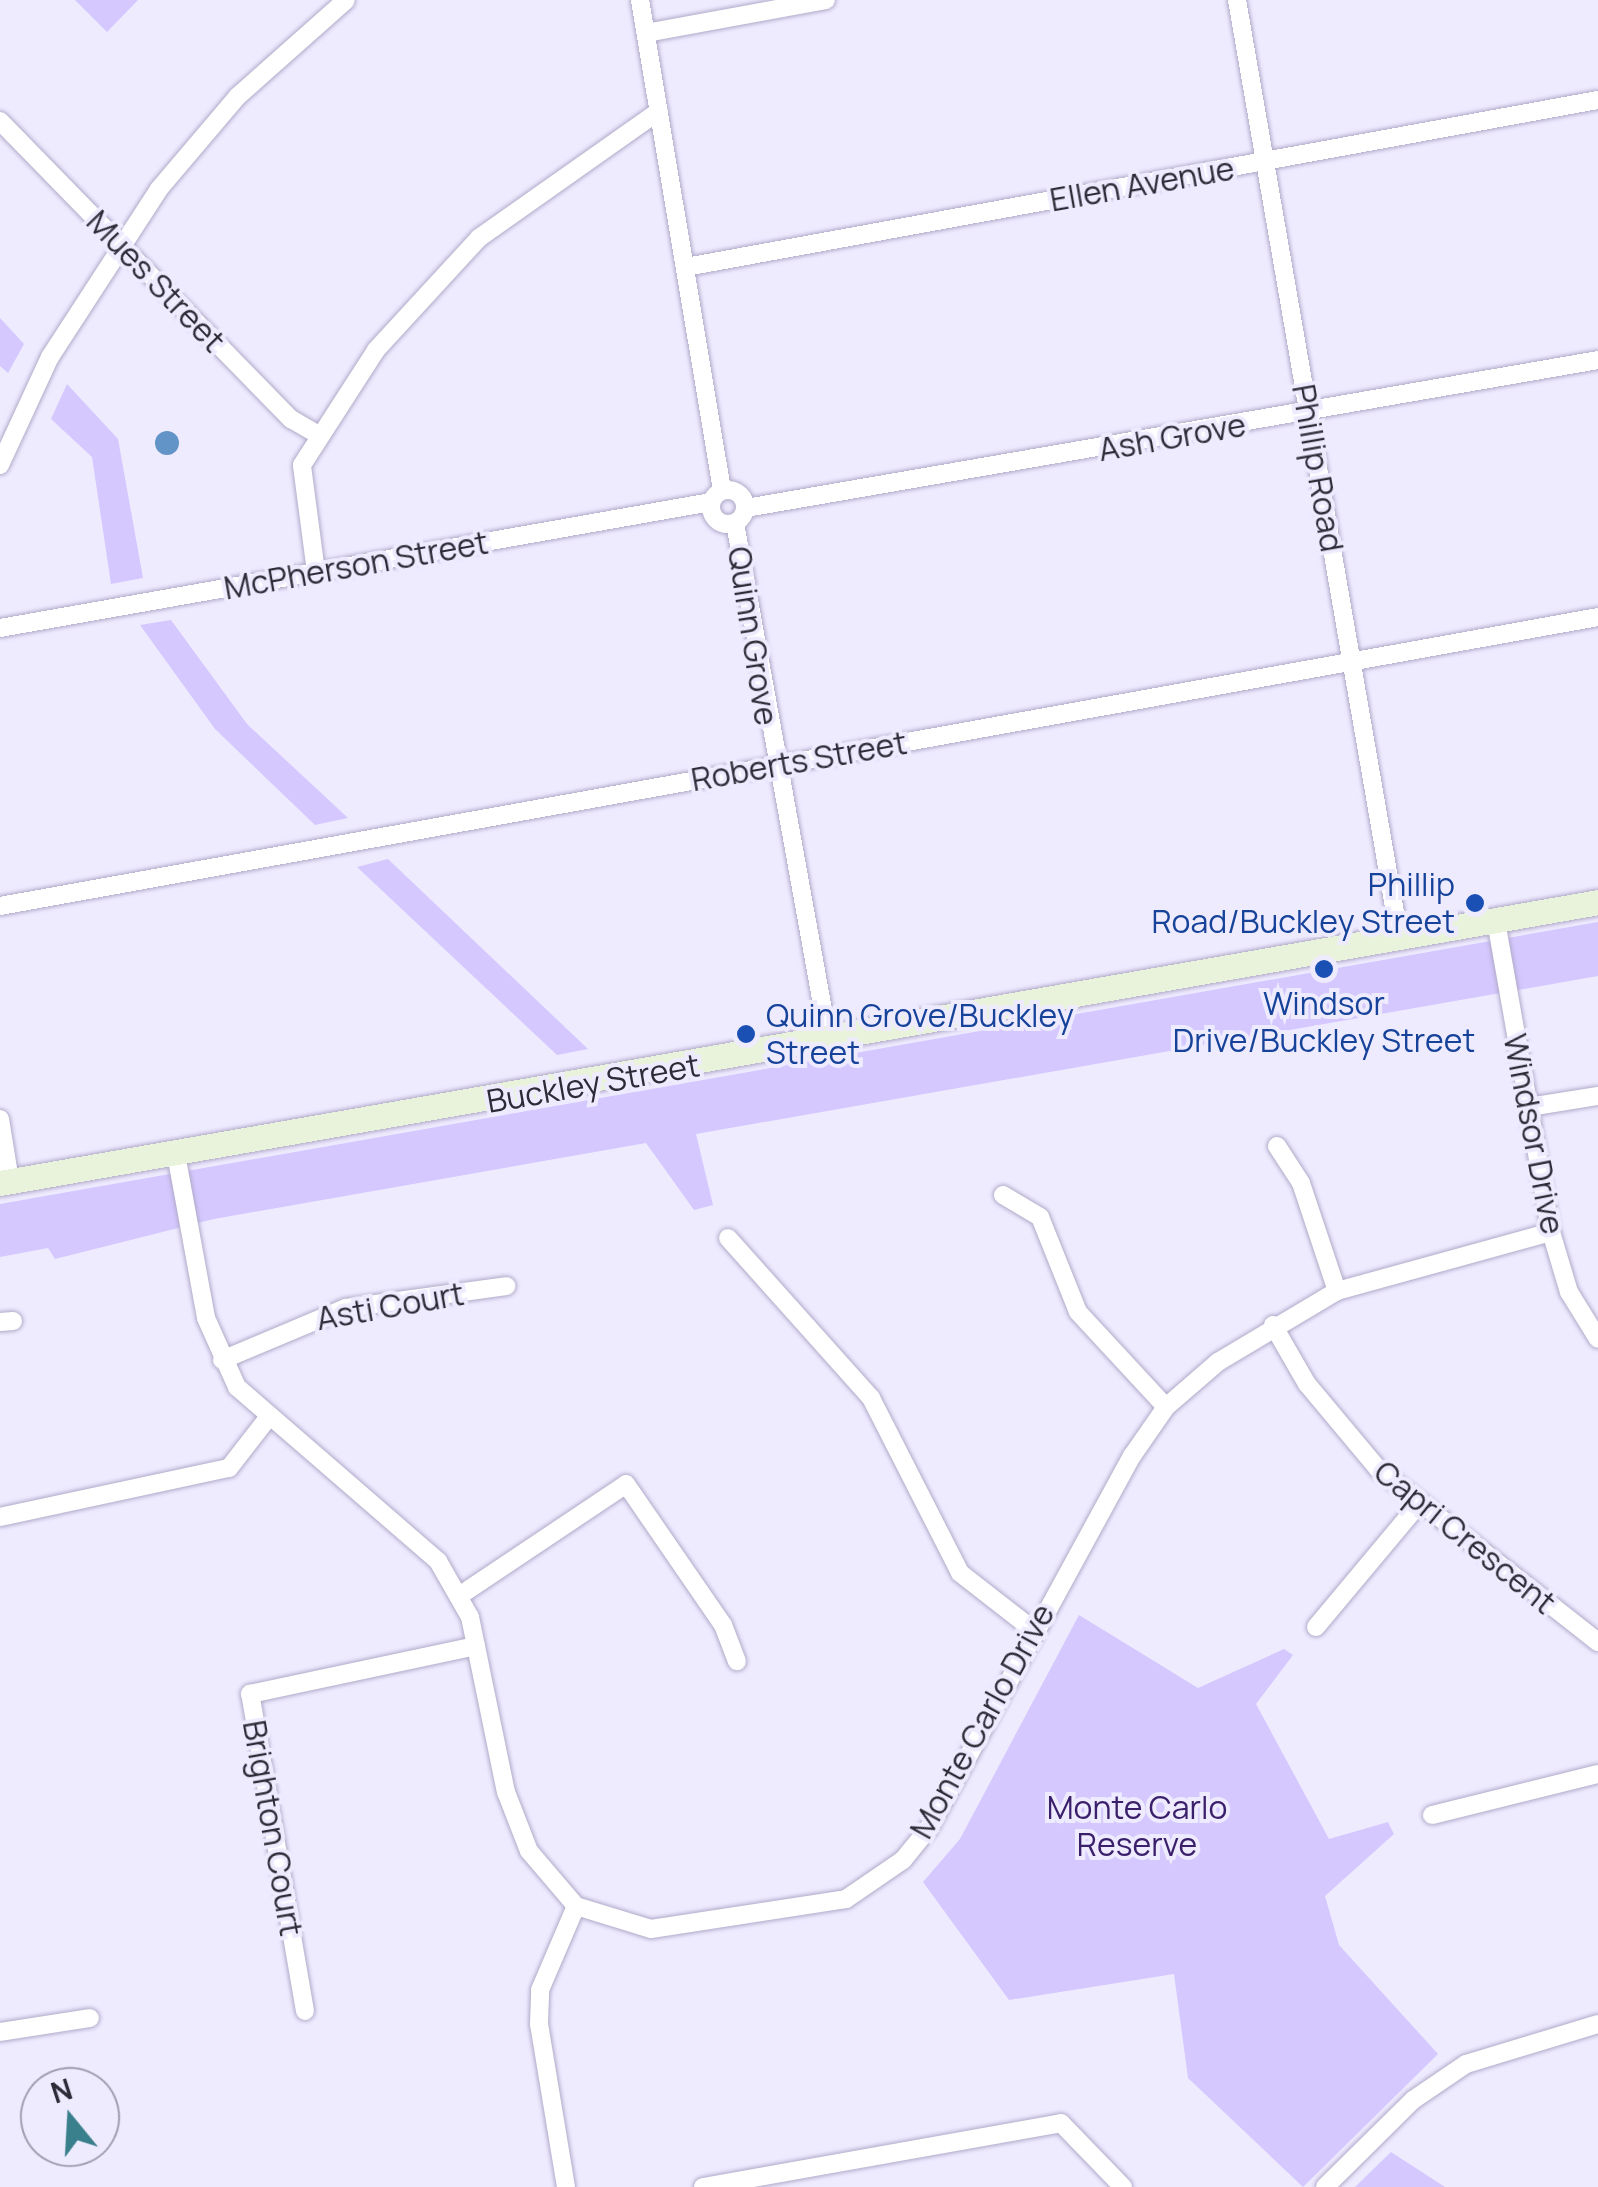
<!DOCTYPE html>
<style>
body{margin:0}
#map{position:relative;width:1598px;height:2187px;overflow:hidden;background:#efebff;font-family:Manrope,sans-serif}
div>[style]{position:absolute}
.green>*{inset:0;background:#d4c8ff}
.water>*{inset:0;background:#6294c8}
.round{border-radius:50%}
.roads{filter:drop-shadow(0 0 2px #b1aac9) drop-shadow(0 0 2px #b1aac9)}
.street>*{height:18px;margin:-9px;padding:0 9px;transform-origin:9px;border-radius:9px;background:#fff}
.street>.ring{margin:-9px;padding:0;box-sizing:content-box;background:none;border:18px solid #fff;border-radius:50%}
.secondary>*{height:25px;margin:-12.5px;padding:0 12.5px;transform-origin:12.5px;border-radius:12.5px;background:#e9f3db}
.dots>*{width:28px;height:28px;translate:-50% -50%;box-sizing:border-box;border:5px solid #efebff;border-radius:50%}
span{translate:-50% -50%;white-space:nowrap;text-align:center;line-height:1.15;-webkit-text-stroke:8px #efebff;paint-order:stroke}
.street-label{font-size:32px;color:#2e2b38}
.transit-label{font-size:32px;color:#164399}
.right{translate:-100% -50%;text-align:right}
.left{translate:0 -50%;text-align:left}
.park-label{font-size:32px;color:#3a1f6b}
.north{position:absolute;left:20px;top:2067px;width:100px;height:100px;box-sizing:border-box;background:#efebff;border:2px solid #a29eaf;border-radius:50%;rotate:342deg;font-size:28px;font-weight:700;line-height:40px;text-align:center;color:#2e2b38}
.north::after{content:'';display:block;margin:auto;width:35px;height:45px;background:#397f8c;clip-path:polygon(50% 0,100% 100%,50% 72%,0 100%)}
</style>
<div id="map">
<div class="green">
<i style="clip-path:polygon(75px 0,138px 0,107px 32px)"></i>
<i style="clip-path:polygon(0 318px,24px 344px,8px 373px,0 366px)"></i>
<i style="clip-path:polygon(67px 384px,118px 439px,143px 578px,111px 584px,92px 457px,51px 419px)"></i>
<i style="clip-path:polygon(171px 620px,247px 724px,348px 818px,315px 825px,215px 729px,140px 625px)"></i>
<i style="clip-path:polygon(388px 859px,588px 1049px,557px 1055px,357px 867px)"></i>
<i style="clip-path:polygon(1598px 922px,1598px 976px,696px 1134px,713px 1205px,694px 1210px,646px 1143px,214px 1219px,55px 1259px,48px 1248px,0 1257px,0 1204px)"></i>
<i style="clip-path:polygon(1079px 1615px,1198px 1688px,1284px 1649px,1293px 1655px,1256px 1704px,1329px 1839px,1388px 1822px,1394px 1834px,1325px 1896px,1339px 1945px,1438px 2054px,1303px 2187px,1188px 2078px,1174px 1974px,1009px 2000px,923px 1882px,960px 1839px)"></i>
<i style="clip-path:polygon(1391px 2152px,1445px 2187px,1355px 2187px)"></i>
</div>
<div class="water">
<i class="round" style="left:155px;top:431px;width:24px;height:24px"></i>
</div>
<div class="roads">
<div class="street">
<i style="left:640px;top:0;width:497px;rotate:80.5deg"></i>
<i style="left:1237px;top:0;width:950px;rotate:80.18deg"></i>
<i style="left:646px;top:33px;width:183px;rotate:-10.4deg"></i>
<i style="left:0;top:121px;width:417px;rotate:45.7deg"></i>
<i style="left:291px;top:419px;width:30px;rotate:30deg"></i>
<i style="left:686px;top:267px;width:927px;rotate:-10.38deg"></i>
<i style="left:0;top:465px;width:119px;rotate:-65.2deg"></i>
<i style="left:50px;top:357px;width:200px;rotate:-57deg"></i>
<i style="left:159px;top:189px;width:122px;rotate:-49.7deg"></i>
<i style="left:238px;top:96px;width:144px;rotate:-41.6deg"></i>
<i class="ring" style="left:711px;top:490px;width:16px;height:16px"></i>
<i style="left:746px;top:508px;width:865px;rotate:-9.85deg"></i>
<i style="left:735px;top:523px;width:528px;rotate:79.75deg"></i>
<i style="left:316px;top:572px;width:108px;rotate:-97.5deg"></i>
<i style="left:302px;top:465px;width:137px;rotate:-57.2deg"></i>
<i style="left:376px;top:350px;width:152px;rotate:-47.4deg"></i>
<i style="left:479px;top:238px;width:220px;rotate:-35.2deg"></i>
<i style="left:0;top:628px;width:722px;rotate:-10.05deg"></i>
<i style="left:0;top:906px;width:1624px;rotate:-10.25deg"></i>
<i style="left:1496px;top:921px;width:316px;rotate:80deg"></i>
<i style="left:1551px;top:1232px;width:63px;rotate:73.3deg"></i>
<i style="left:1569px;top:1292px;width:55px;rotate:58.3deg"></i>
<i style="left:1529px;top:1107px;width:70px;rotate:-9.1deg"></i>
<i style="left:0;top:1119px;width:63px;rotate:80.8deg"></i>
<i style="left:1277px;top:1146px;width:44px;rotate:57deg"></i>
<i style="left:1301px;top:1183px;width:114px;rotate:71.6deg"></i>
<i style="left:176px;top:1154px;width:167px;rotate:79.6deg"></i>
<i style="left:206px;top:1318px;width:76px;rotate:65.8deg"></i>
<i style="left:237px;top:1387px;width:266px;rotate:40.9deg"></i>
<i style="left:438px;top:1561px;width:64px;rotate:60.3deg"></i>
<i style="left:470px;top:1617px;width:179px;rotate:78.4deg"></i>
<i style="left:506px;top:1792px;width:63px;rotate:68.7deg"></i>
<i style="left:529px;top:1851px;width:72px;rotate:49.5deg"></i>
<i style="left:576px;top:1906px;width:78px;rotate:17deg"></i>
<i style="left:651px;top:1929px;width:197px;rotate:-8.7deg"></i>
<i style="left:846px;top:1899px;width:69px;rotate:-34.4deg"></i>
<i style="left:903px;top:1860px;width:41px;rotate:-50.9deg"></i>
<i style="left:929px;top:1828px;width:424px;rotate:-61.4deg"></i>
<i style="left:1132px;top:1456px;width:60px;rotate:-55.2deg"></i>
<i style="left:1166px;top:1407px;width:69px;rotate:-40.9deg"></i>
<i style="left:1218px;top:1362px;width:139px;rotate:-30.8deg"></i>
<i style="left:1337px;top:1291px;width:222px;rotate:-15.4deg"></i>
<i style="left:1003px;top:1195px;width:43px;rotate:30.7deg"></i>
<i style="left:1040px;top:1217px;width:102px;rotate:68.2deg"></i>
<i style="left:1078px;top:1312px;width:129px;rotate:47.2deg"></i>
<i style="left:728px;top:1238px;width:215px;rotate:48.2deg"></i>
<i style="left:871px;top:1398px;width:196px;rotate:63deg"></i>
<i style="left:960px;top:1573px;width:91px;rotate:37.9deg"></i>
<i style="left:0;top:1322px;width:13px;rotate:-4deg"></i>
<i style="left:1273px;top:1325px;width:68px;rotate:60deg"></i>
<i style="left:1307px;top:1384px;width:111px;rotate:50.1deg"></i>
<i style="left:1378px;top:1469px;width:280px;rotate:38.2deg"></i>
<i style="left:222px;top:1360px;width:134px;rotate:-22.8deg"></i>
<i style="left:346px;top:1308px;width:162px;rotate:-7.8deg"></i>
<i style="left:0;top:1517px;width:234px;rotate:-12.1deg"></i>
<i style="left:229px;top:1468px;width:62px;rotate:-52.2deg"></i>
<i style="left:459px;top:1596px;width:201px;rotate:-33.8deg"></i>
<i style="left:626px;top:1484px;width:171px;rotate:55.5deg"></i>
<i style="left:723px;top:1625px;width:39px;rotate:69deg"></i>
<i style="left:1316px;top:1627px;width:158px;rotate:-50.1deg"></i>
<i style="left:1432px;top:1815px;width:171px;rotate:-13.9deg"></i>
<i style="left:305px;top:2011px;width:322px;rotate:-99.8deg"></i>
<i style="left:250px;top:1694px;width:231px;rotate:-12deg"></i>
<i style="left:0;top:2032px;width:91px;rotate:-8.8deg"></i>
<i style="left:566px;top:2187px;width:165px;rotate:-99.4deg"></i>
<i style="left:539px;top:2024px;width:34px;rotate:-88deg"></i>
<i style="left:540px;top:1990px;width:91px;rotate:-66.8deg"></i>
<i style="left:703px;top:2187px;width:364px;rotate:-10.1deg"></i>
<i style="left:1061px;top:2123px;width:89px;rotate:45.9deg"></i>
<i style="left:1325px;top:2187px;width:124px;rotate:-44.7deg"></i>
<i style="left:1413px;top:2100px;width:64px;rotate:-34.2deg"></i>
<i style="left:1466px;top:2064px;width:138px;rotate:-16.9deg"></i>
</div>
<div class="secondary">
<i style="left:0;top:1183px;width:1623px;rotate:-9.97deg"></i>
</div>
</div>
<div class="dots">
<i style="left:1475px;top:903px;background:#1a4fb4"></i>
<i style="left:1324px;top:969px;background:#1a4fb4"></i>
<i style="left:746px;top:1034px;background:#1a4fb4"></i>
</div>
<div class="street-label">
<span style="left:1142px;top:184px;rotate:-10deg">Ellen Avenue</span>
<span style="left:156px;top:281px;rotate:46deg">Mues Street</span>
<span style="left:1172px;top:437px;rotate:-10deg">Ash Grove</span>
<span style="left:1318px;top:468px;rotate:80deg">Phillip Road</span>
<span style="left:356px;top:565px;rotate:-10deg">McPherson Street</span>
<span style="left:753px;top:636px;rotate:81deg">Quinn Grove</span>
<span style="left:799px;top:761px;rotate:-10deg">Roberts Street</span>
<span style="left:593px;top:1083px;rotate:-10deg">Buckley Street</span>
<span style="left:1534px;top:1134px;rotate:79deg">Windsor Drive</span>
<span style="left:390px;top:1306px;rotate:-10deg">Asti Court</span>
<span style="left:1465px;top:1537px;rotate:39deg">Capri Crescent</span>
<span style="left:982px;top:1721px;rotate:-61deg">Monte Carlo Drive</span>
<span style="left:273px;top:1828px;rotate:80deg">Brighton Court</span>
</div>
<div class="transit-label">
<span class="right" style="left:1455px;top:903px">Phillip<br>Road/Buckley Street</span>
<span style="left:1324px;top:1022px">Windsor<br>Drive/Buckley Street</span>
<span class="left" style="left:766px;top:1034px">Quinn Grove/Buckley<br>Street</span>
</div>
<div class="park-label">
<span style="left:1137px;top:1826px">Monte Carlo<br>Reserve</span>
</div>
<div class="north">N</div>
</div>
